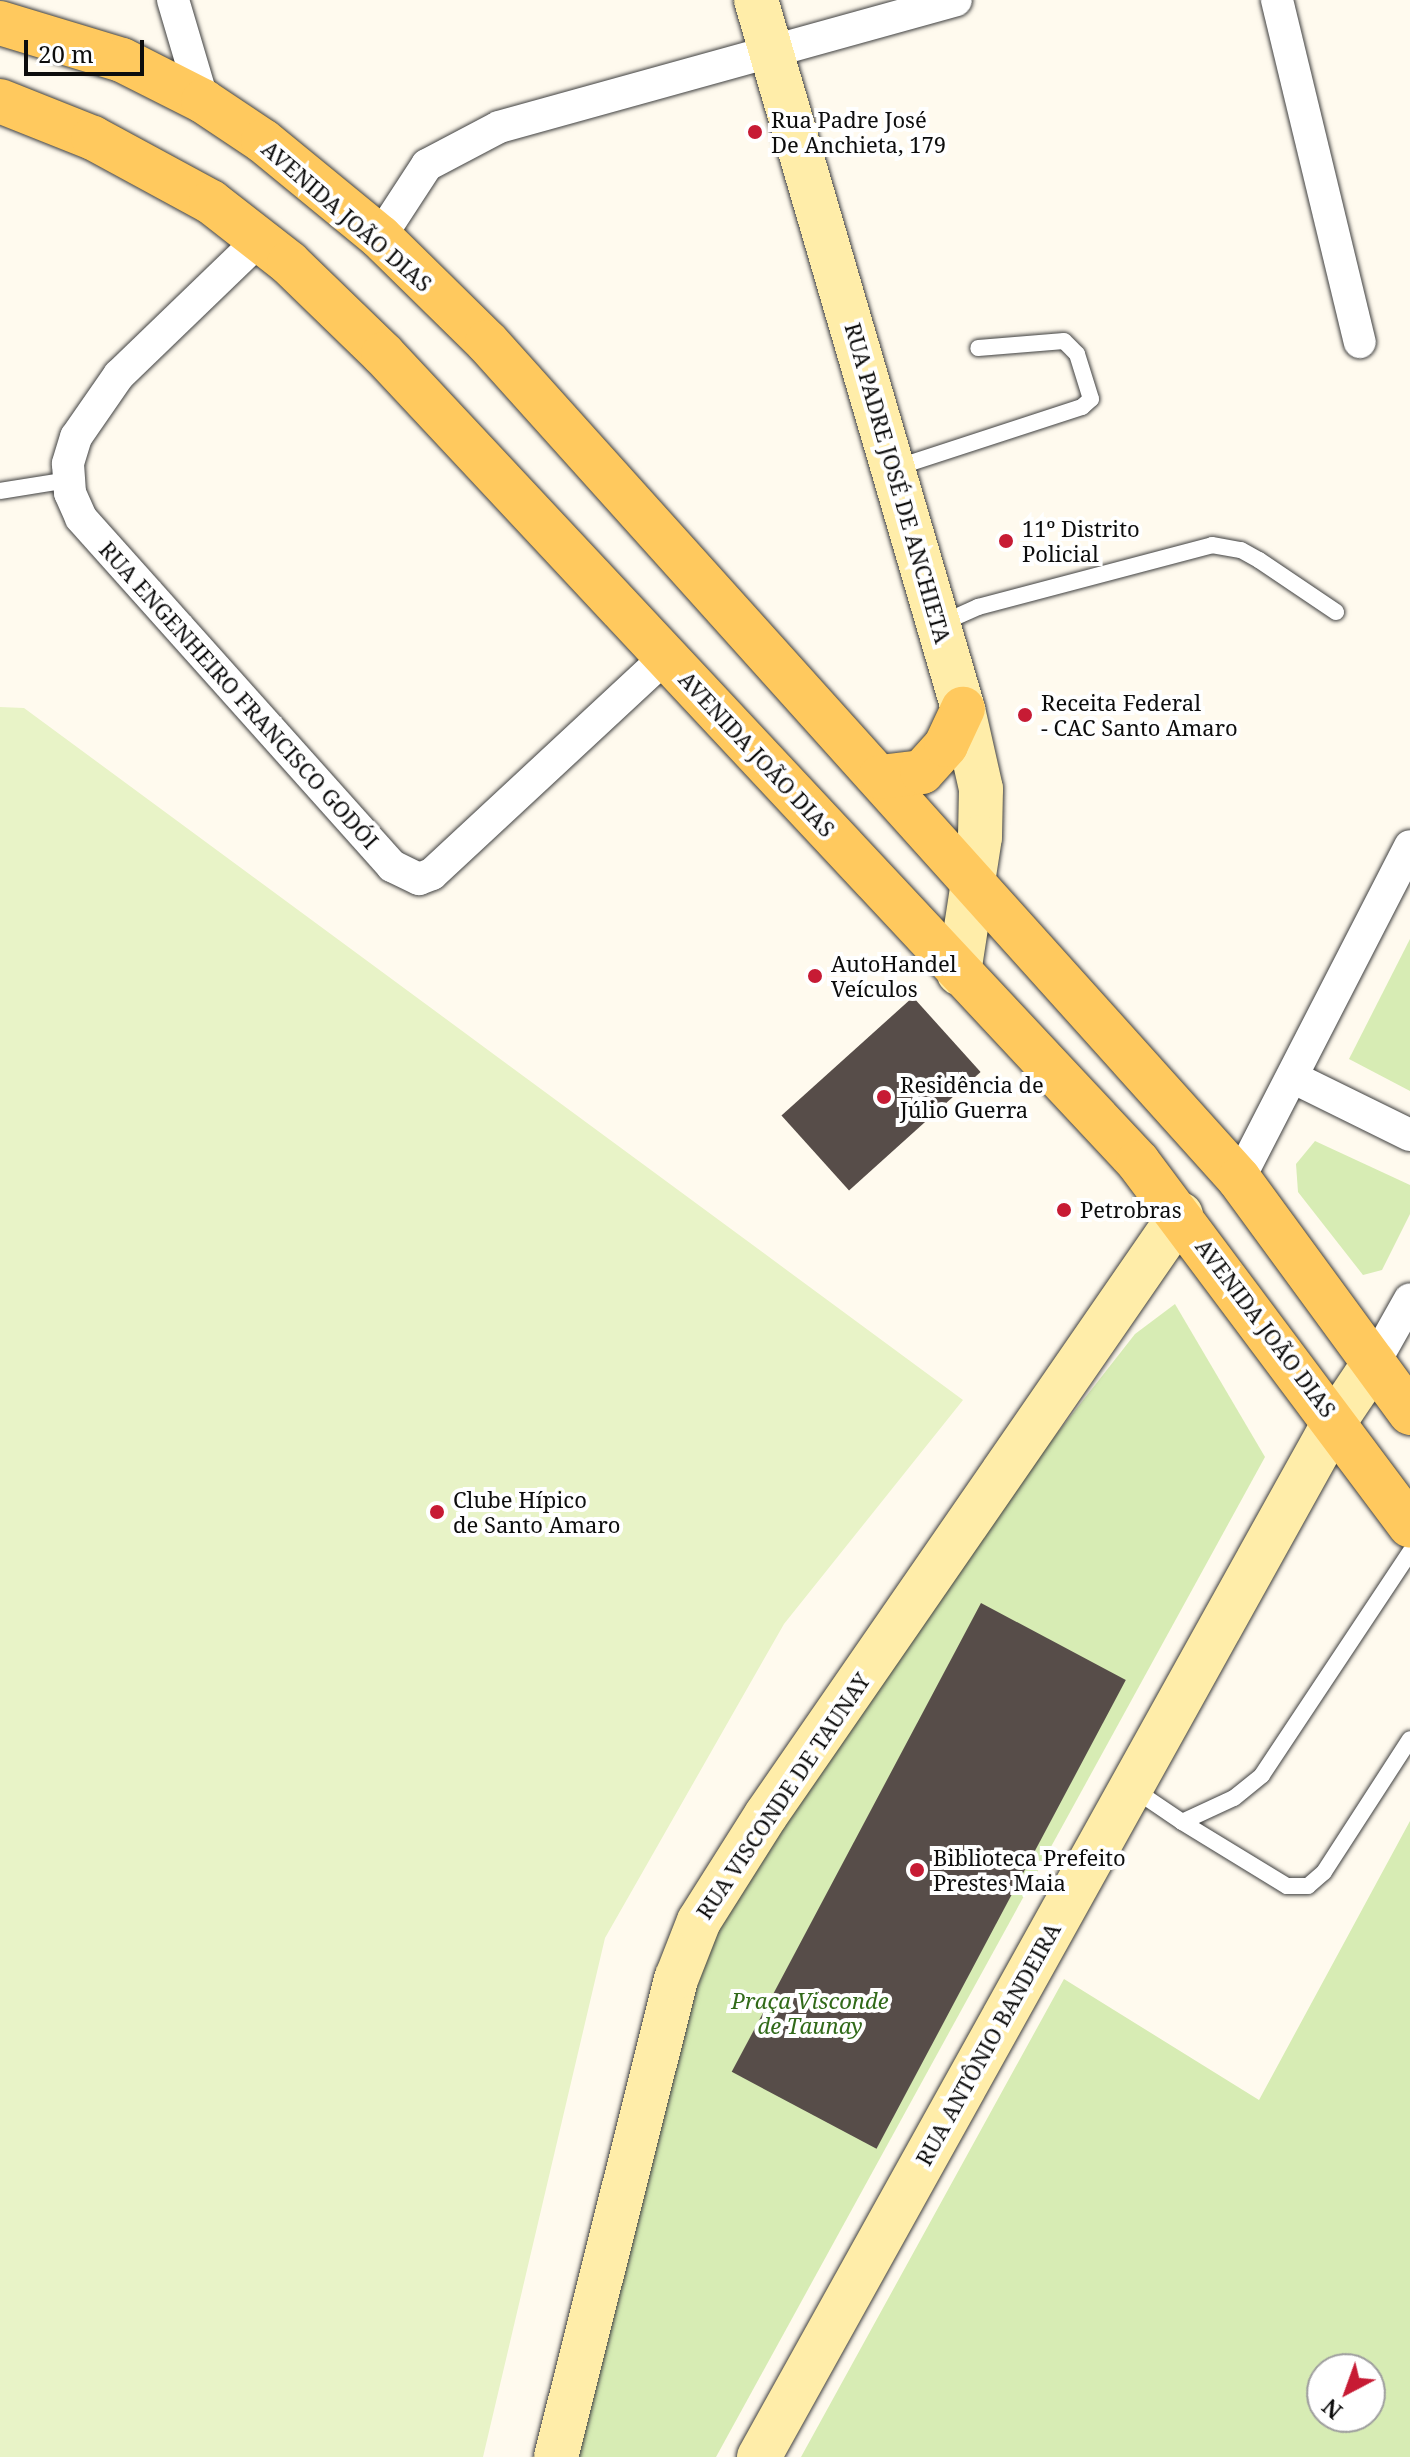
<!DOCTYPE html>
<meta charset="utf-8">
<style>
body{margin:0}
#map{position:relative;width:1410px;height:2457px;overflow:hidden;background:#fffaee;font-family:"Noto Serif",serif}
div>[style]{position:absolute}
.green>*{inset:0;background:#d7ecb4}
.pitch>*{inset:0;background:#e8f3c7}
.building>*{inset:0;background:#574d49;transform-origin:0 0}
.roads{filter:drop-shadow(0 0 2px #404040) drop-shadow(0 0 2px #404040)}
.lane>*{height:16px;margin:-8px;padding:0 8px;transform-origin:8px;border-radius:8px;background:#fff}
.street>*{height:32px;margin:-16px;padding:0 16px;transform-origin:16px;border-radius:16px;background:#fff}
.secondary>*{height:44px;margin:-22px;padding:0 22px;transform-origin:22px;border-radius:22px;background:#ffeda9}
.primary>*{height:44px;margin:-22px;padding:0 22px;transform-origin:22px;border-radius:22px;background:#ffc95e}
.dots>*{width:22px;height:22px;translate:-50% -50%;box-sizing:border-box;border:4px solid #fff;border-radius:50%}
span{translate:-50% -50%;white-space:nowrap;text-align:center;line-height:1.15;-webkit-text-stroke:8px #fff;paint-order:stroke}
.poi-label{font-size:22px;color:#0d0d0d}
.left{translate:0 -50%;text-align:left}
.street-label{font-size:22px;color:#0d0d0d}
.park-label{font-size:22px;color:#316a19;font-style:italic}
.north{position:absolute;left:1306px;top:2353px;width:80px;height:80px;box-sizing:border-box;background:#fff;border:2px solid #9e9e9e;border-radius:50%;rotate:221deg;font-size:22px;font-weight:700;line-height:32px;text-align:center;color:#0d0d0d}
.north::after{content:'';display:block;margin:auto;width:28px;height:36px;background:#c71b34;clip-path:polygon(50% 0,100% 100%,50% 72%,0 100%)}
.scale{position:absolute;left:24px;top:40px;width:120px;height:36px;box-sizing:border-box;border:4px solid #0d0d0d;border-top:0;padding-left:10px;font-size:24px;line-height:28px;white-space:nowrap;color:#0d0d0d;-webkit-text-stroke:6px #fff;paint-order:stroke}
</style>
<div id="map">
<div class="green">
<i style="clip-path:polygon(1410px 939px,1410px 1091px,1349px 1059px)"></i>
<i style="clip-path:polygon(1315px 1141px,1410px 1185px,1410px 1214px,1382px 1270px,1363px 1275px,1298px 1192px,1296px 1164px)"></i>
<i style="clip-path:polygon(1175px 1304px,1265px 1457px,716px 2457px,570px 2457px,687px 1961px,931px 1594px,1135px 1334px)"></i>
<i style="clip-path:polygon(evenodd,1410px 1821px,1410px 2457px,801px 2457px,1064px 1979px,1259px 2100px,1410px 1821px,1322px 2369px,1370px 2369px,1370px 2417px,1322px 2417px,1322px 2369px)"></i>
</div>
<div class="pitch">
<i style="clip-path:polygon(0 707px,24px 708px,963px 1400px,784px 1624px,605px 1938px,483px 2457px,0 2457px)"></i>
</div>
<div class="building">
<i style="left:913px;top:997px;width:101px;height:177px;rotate:48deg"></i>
<i style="left:981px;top:1603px;width:164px;height:531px;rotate:28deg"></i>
</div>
<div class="roads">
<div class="lane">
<i style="left:895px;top:468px;width:197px;rotate:-18.1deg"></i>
<i style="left:1082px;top:407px;width:12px;rotate:-42deg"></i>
<i style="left:1091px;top:399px;width:47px;rotate:-107.3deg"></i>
<i style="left:1077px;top:354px;width:18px;rotate:-135deg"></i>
<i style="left:1064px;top:341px;width:86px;rotate:175.3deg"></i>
<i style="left:0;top:491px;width:70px;rotate:-9.1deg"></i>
<i style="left:940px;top:624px;width:42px;rotate:-24.1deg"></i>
<i style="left:978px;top:607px;width:242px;rotate:-14.8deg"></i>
<i style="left:1212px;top:545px;width:29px;rotate:10deg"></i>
<i style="left:1241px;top:550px;width:21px;rotate:29deg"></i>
<i style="left:1259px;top:560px;width:93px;rotate:34deg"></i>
<i style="left:1132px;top:1788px;width:60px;rotate:34.2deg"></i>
<i style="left:1182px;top:1822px;width:57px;rotate:-24.8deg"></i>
<i style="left:1234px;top:1798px;width:36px;rotate:-39deg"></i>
<i style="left:1262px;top:1775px;width:268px;rotate:-56.4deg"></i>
<i style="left:1182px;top:1822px;width:123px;rotate:31.4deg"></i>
<i style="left:1287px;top:1886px;width:21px"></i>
<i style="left:1308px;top:1886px;width:21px;rotate:-41deg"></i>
<i style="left:1324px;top:1872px;width:158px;rotate:-57.1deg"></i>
</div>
<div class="street">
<i style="left:173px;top:0;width:105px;rotate:73.5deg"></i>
<i style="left:1277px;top:0;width:352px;rotate:76.4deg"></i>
<i style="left:380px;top:237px;width:86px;rotate:-56.9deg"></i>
<i style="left:427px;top:165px;width:81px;rotate:-27.8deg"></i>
<i style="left:499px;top:127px;width:474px;rotate:-15.5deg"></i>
<i style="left:260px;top:239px;width:196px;rotate:136deg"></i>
<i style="left:119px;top:375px;width:75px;rotate:124.7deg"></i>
<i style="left:76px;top:437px;width:28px;rotate:107deg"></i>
<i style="left:68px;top:464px;width:29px;rotate:86deg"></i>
<i style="left:70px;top:493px;width:27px;rotate:66deg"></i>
<i style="left:81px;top:518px;width:467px;rotate:48.2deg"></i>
<i style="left:392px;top:866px;width:30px;rotate:26deg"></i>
<i style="left:419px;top:879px;width:14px;rotate:-21deg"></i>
<i style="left:432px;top:874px;width:321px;rotate:-42.9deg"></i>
<i style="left:1292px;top:1077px;width:131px;rotate:26.2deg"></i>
<i style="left:1239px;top:1179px;width:374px;rotate:-62.8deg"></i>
<i style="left:1374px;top:1363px;width:73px;rotate:-60.6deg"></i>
</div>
<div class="secondary">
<i style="left:756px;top:0;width:739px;rotate:73.72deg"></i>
<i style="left:963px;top:709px;width:82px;rotate:77.3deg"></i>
<i style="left:981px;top:789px;width:48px;rotate:91.2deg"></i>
<i style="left:980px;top:837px;width:138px;rotate:98.8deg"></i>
<i style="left:556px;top:2457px;width:495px;rotate:-75.9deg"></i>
<i style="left:677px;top:1977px;width:60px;rotate:-68.6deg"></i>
<i style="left:699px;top:1921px;width:125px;rotate:-57.7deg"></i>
<i style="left:766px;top:1815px;width:730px;rotate:-55.37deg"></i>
<i style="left:759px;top:2457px;width:1185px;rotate:-60.93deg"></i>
<i style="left:1335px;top:1421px;width:70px;rotate:-56.1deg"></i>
</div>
<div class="primary">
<i style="left:0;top:23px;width:127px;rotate:16.9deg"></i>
<i style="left:122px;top:60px;width:91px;rotate:26.8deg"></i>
<i style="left:203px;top:101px;width:72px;rotate:33.7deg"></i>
<i style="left:263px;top:141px;width:151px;rotate:39.4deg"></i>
<i style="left:380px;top:237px;width:150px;rotate:44.5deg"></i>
<i style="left:487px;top:342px;width:1125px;rotate:48.06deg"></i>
<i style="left:1239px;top:1179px;width:290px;rotate:53.8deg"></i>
<i style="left:0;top:101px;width:100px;rotate:21.7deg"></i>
<i style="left:93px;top:138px;width:134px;rotate:28.5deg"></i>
<i style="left:211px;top:202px;width:99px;rotate:38deg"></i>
<i style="left:289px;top:263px;width:131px;rotate:44.1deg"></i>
<i style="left:383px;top:354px;width:1106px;rotate:46.94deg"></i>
<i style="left:1138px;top:1162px;width:454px;rotate:53.2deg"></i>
<i style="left:880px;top:777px;width:42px;rotate:-6.8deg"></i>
<i style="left:922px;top:772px;width:36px;rotate:-48deg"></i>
<i style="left:946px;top:745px;width:40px;rotate:-65deg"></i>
</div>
</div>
<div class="dots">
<i style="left:755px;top:132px;background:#c71b34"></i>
<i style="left:1006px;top:541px;background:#c71b34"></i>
<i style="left:1025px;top:715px;background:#c71b34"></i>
<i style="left:815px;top:976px;background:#c71b34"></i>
<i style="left:884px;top:1097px;background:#c71b34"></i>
<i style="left:1064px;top:1210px;background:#c71b34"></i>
<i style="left:437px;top:1512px;background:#c71b34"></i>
<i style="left:917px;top:1870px;background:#c71b34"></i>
</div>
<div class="poi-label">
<span class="left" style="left:771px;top:132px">Rua Padre José<br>De Anchieta, 179</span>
<span class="left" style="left:1022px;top:541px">11º Distrito<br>Policial</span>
<span class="left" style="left:1041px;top:715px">Receita Federal<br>- CAC Santo Amaro</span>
<span class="left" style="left:831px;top:976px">AutoHandel<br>Veículos</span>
<span class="left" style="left:900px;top:1097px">Residência de<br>Júlio Guerra</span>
<span class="left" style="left:1080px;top:1210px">Petrobras</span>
<span class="left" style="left:453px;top:1512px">Clube Hípico<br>de Santo Amaro</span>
<span class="left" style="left:933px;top:1870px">Biblioteca Prefeito<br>Prestes Maia</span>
</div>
<div class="street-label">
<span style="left:347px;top:216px;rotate:41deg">AVENIDA JOÃO DIAS</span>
<span style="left:898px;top:483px;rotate:74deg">RUA PADRE JOSÉ DE ANCHIETA</span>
<span style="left:239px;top:695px;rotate:48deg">RUA ENGENHEIRO FRANCISCO GODÓI</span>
<span style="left:757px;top:754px;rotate:47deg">AVENIDA JOÃO DIAS</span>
<span style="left:1266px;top:1328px;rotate:53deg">AVENIDA JOÃO DIAS</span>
<span style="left:783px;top:1796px;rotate:-56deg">RUA VISCONDE DE TAUNAY</span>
<span style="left:988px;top:2044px;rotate:-61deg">RUA ANTÔNIO BANDEIRA</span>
</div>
<div class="park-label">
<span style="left:810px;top:2013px">Praça Visconde<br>de Taunay</span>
</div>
<div class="north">N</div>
<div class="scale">20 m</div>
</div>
